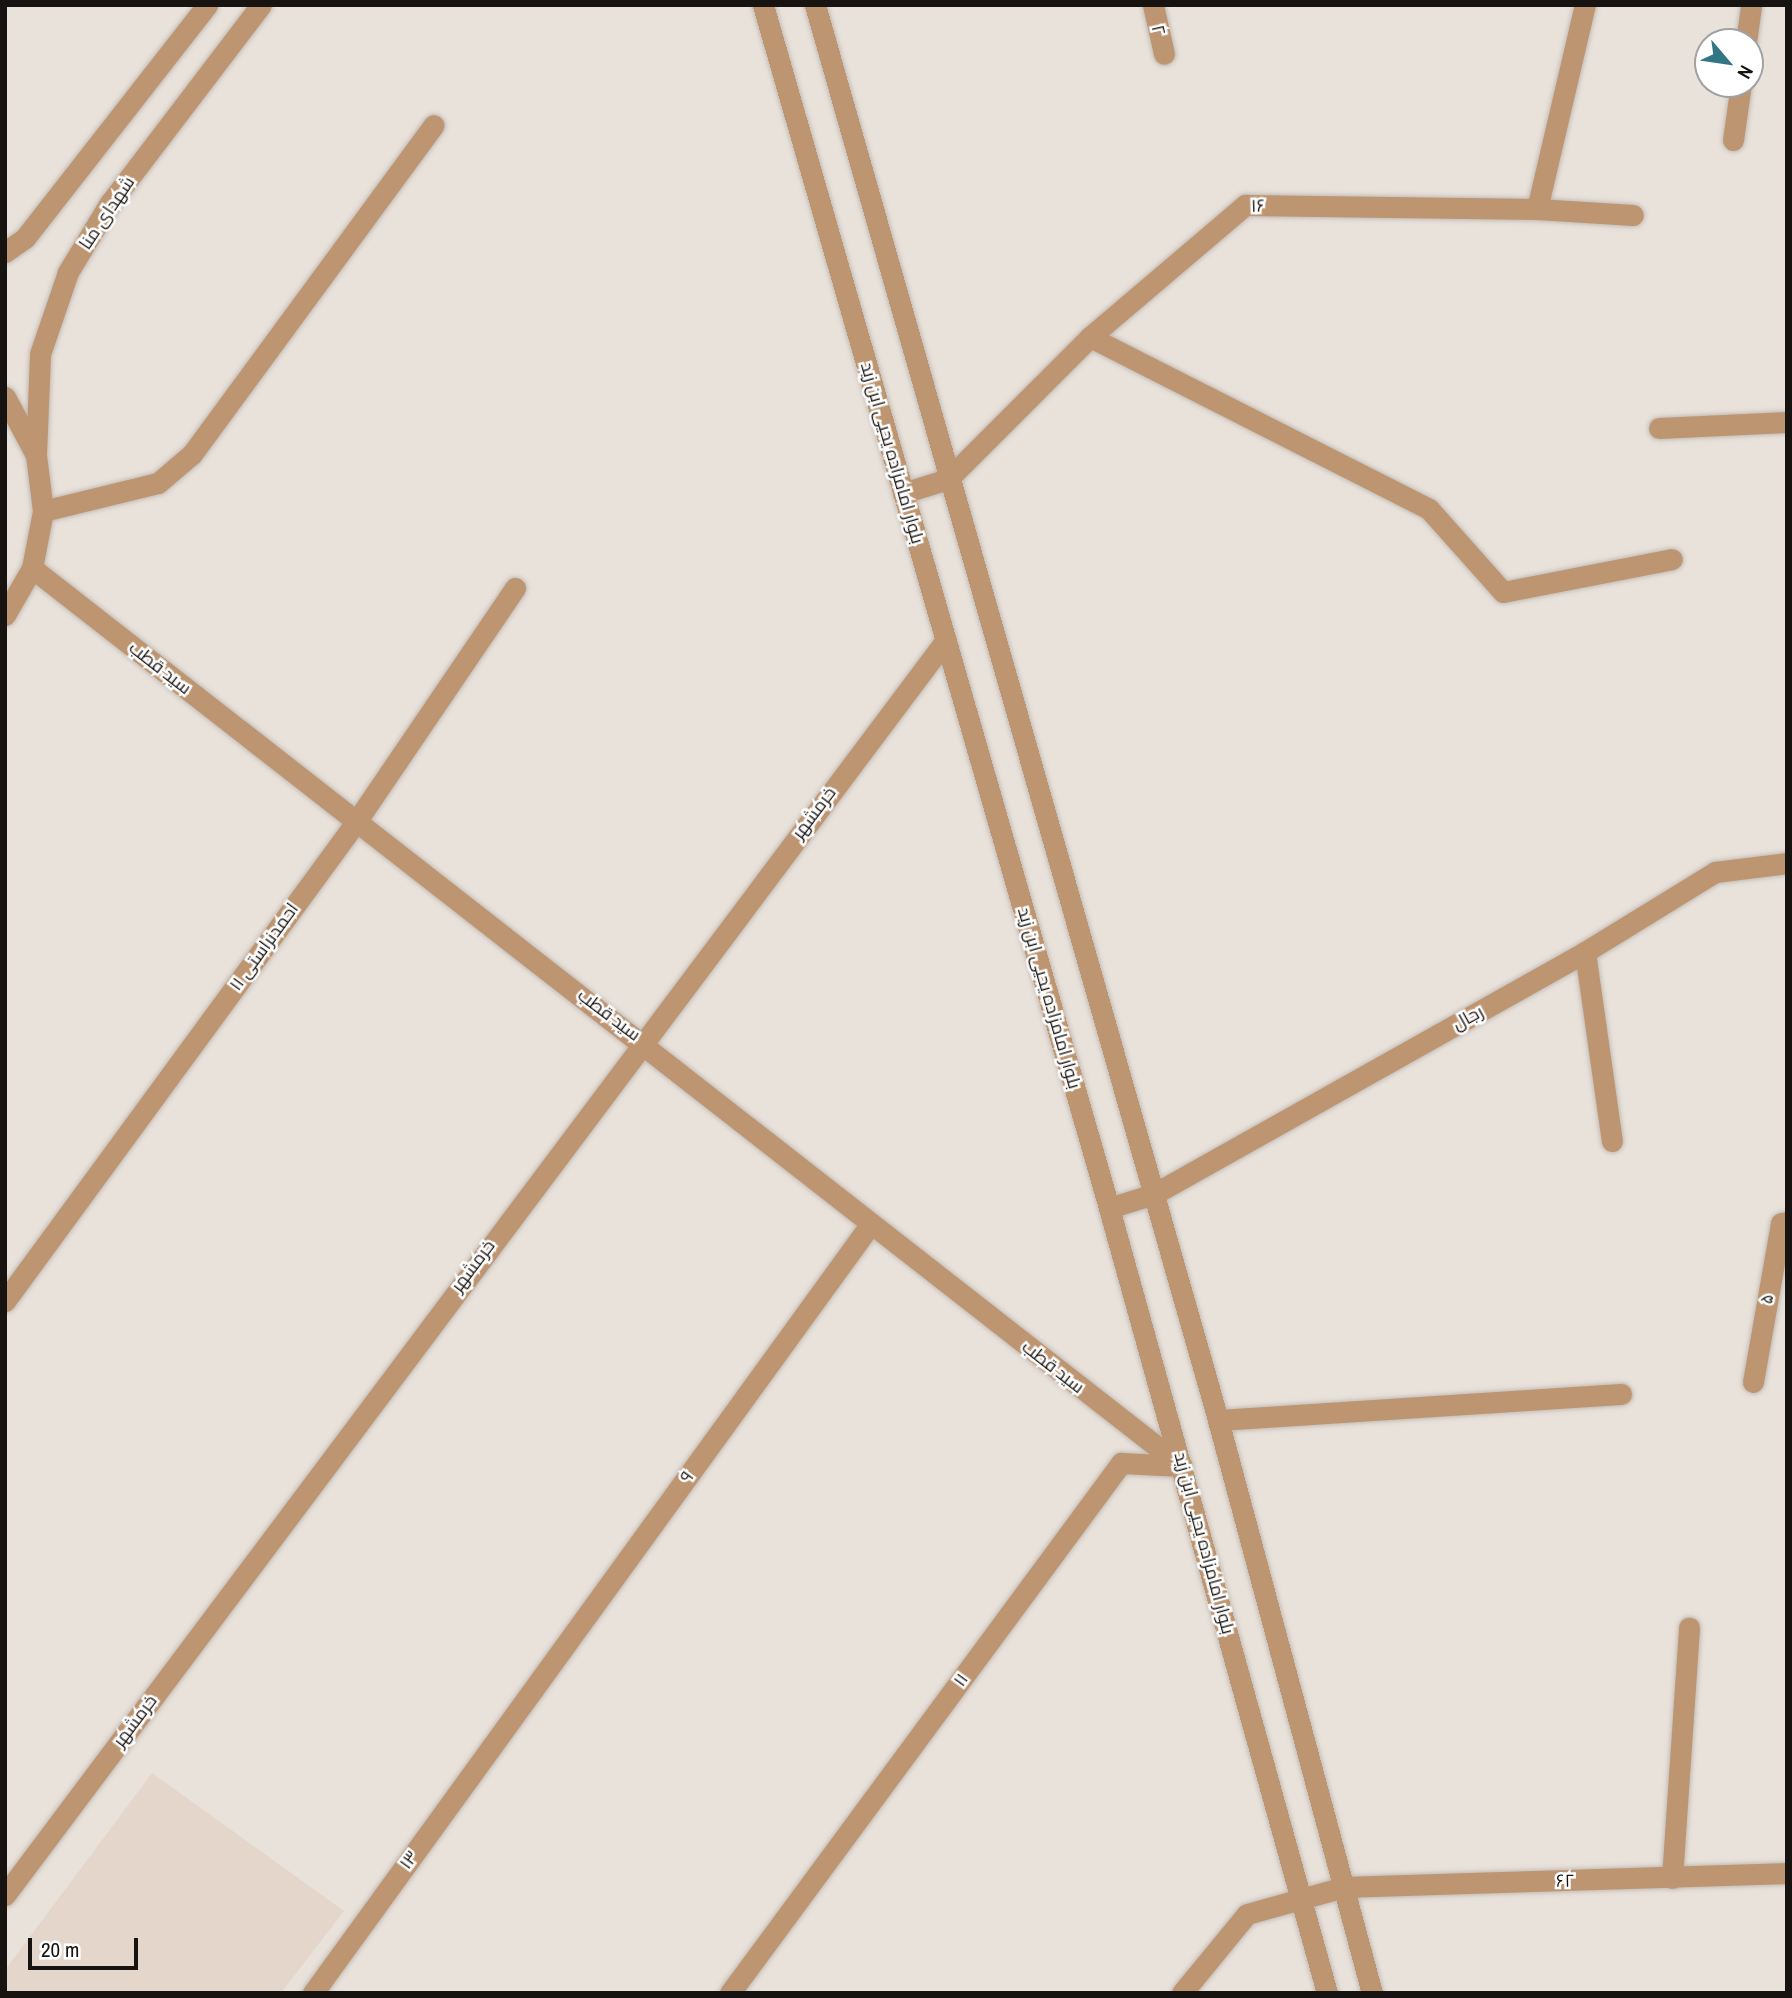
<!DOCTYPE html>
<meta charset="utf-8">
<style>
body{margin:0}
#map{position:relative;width:1792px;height:1998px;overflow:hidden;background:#e9e2db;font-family:"Archivo Narrow",Cairo,sans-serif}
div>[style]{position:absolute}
.built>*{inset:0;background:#e4d6cb}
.roads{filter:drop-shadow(0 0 2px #c3bdb7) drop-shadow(0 0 2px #c3bdb7)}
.minor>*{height:21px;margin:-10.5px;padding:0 10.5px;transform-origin:10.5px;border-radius:10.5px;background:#be9571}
.tertiary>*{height:21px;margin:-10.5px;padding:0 10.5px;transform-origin:10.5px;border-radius:10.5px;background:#be9571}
span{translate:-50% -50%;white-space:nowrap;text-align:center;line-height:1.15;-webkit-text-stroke:5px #fff;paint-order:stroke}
.street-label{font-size:18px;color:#161311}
.frame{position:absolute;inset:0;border:7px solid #161311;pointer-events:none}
.north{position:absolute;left:1694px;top:28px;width:70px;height:70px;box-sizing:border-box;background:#fff;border:2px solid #a2a1a0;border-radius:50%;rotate:119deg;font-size:19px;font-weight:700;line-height:28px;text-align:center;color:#161311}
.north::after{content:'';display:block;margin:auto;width:24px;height:32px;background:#317684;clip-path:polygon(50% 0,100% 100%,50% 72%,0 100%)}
.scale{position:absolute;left:28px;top:1938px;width:110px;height:32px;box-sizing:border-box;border:4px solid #161311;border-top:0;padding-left:9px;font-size:21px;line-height:24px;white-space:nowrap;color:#161311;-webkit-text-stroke:5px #fff;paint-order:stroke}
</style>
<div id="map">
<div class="built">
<i style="clip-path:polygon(152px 1773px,344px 1911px,281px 1993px,5px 1993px,5px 1970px)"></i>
</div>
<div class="roads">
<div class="minor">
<i style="left:1153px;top:5px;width:50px;rotate:77.3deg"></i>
<i style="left:1746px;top:42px;width:37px;rotate:-82deg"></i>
<i style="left:1733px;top:140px;width:57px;rotate:-81.9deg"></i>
<i style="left:1537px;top:209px;width:210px;rotate:-76.8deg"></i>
<i style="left:1090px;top:337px;width:380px;rotate:26.9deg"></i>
<i style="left:1429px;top:509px;width:111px;rotate:48.3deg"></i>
<i style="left:1503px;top:592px;width:172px;rotate:-11deg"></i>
<i style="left:1659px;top:428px;width:128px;rotate:-2.7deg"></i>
<i style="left:903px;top:493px;width:47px;rotate:-17.3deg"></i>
<i style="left:948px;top:479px;width:201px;rotate:-45deg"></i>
<i style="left:1090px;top:337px;width:204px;rotate:-40.4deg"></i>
<i style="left:1245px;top:205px;width:292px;rotate:0.8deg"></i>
<i style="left:1537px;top:209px;width:96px;rotate:3.6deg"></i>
<i style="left:43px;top:511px;width:118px;rotate:-13.7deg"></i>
<i style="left:158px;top:483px;width:45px;rotate:-40.5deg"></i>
<i style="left:192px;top:454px;width:408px;rotate:-53.7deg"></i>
<i style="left:32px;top:568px;width:1459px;rotate:37.99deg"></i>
<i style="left:1585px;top:952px;width:191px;rotate:81.9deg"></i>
<i style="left:1109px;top:1208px;width:47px;rotate:-17.3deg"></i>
<i style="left:1154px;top:1194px;width:494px;rotate:-29.3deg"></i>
<i style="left:1585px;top:952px;width:153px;rotate:-31.6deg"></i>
<i style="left:1715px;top:872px;width:73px;rotate:-7.1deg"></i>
<i style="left:5px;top:1301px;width:594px;rotate:-53.77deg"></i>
<i style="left:356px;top:822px;width:283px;rotate:-55.8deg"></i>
<i style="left:1753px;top:1382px;width:161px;rotate:-80deg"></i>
<i style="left:1781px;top:1223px;width:6px;rotate:-9deg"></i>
<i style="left:1218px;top:1420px;width:404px;rotate:-3.7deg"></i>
<i style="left:1672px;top:1878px;width:251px;rotate:-86.1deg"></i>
<i style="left:1344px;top:1887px;width:443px;rotate:-1.8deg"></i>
<i style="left:5px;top:1895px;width:1567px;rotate:-53.14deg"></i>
<i style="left:313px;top:1993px;width:949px;rotate:-54.05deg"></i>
<i style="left:730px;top:1993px;width:659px;rotate:-53.58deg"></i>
<i style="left:1121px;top:1463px;width:61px;rotate:2.8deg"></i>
</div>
<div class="tertiary">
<i style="left:763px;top:5px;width:1252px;rotate:73.95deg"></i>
<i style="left:1109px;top:1208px;width:815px;rotate:74.48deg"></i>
<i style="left:815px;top:5px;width:1471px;rotate:74.1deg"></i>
<i style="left:1218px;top:1420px;width:593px;rotate:74.96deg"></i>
<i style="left:5px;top:252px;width:24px;rotate:-35deg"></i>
<i style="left:25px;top:238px;width:296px;rotate:-52deg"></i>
<i style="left:5px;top:397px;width:66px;rotate:61.9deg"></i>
<i style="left:36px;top:455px;width:56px;rotate:82.9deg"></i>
<i style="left:43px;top:511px;width:58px;rotate:100.9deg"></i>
<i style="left:32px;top:568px;width:54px;rotate:119.9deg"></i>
<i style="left:36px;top:455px;width:101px;rotate:-87.7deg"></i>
<i style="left:40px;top:354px;width:87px;rotate:-71.1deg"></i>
<i style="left:68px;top:272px;width:81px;rotate:-58.7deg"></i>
<i style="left:110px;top:203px;width:249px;rotate:-52.7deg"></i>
<i style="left:1182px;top:1993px;width:102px;rotate:-50.6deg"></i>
<i style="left:1247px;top:1914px;width:101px;rotate:-15.6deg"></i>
</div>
</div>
<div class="street-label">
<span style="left:1158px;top:30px;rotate:77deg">۲</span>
<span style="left:1258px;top:206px;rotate:-2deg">۱۶</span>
<span style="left:107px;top:213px;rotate:-56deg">شهدای منا</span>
<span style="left:892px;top:453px;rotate:74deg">بلوار امامزاده یحیی ابن زید</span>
<span style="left:160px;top:668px;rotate:38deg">سید قطب</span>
<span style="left:814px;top:813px;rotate:-53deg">خرمشهر</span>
<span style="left:264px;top:947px;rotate:-54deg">۱۱ احمدنراستی</span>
<span style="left:1049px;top:998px;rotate:74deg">بلوار امامزاده یحیی ابن زید</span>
<span style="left:609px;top:1015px;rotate:37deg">سید قطب</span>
<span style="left:1468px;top:1018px;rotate:-29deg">رجال</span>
<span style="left:473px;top:1266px;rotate:-53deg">خرمشهر</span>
<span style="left:1767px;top:1299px;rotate:-80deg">۵</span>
<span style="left:1053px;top:1367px;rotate:38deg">سید قطب</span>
<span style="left:687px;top:1477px;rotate:-54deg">۹</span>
<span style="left:1204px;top:1543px;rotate:75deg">بلوار امامزاده یحیی ابن زید</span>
<span style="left:961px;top:1680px;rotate:-54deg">۱۱</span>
<span style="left:135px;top:1721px;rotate:-53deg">خرمشهر</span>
<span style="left:409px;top:1860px;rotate:-54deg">۱۳</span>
<span style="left:1565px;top:1881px;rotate:-1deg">۶۲</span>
</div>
<div class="frame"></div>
<div class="north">N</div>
<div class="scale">20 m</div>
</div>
